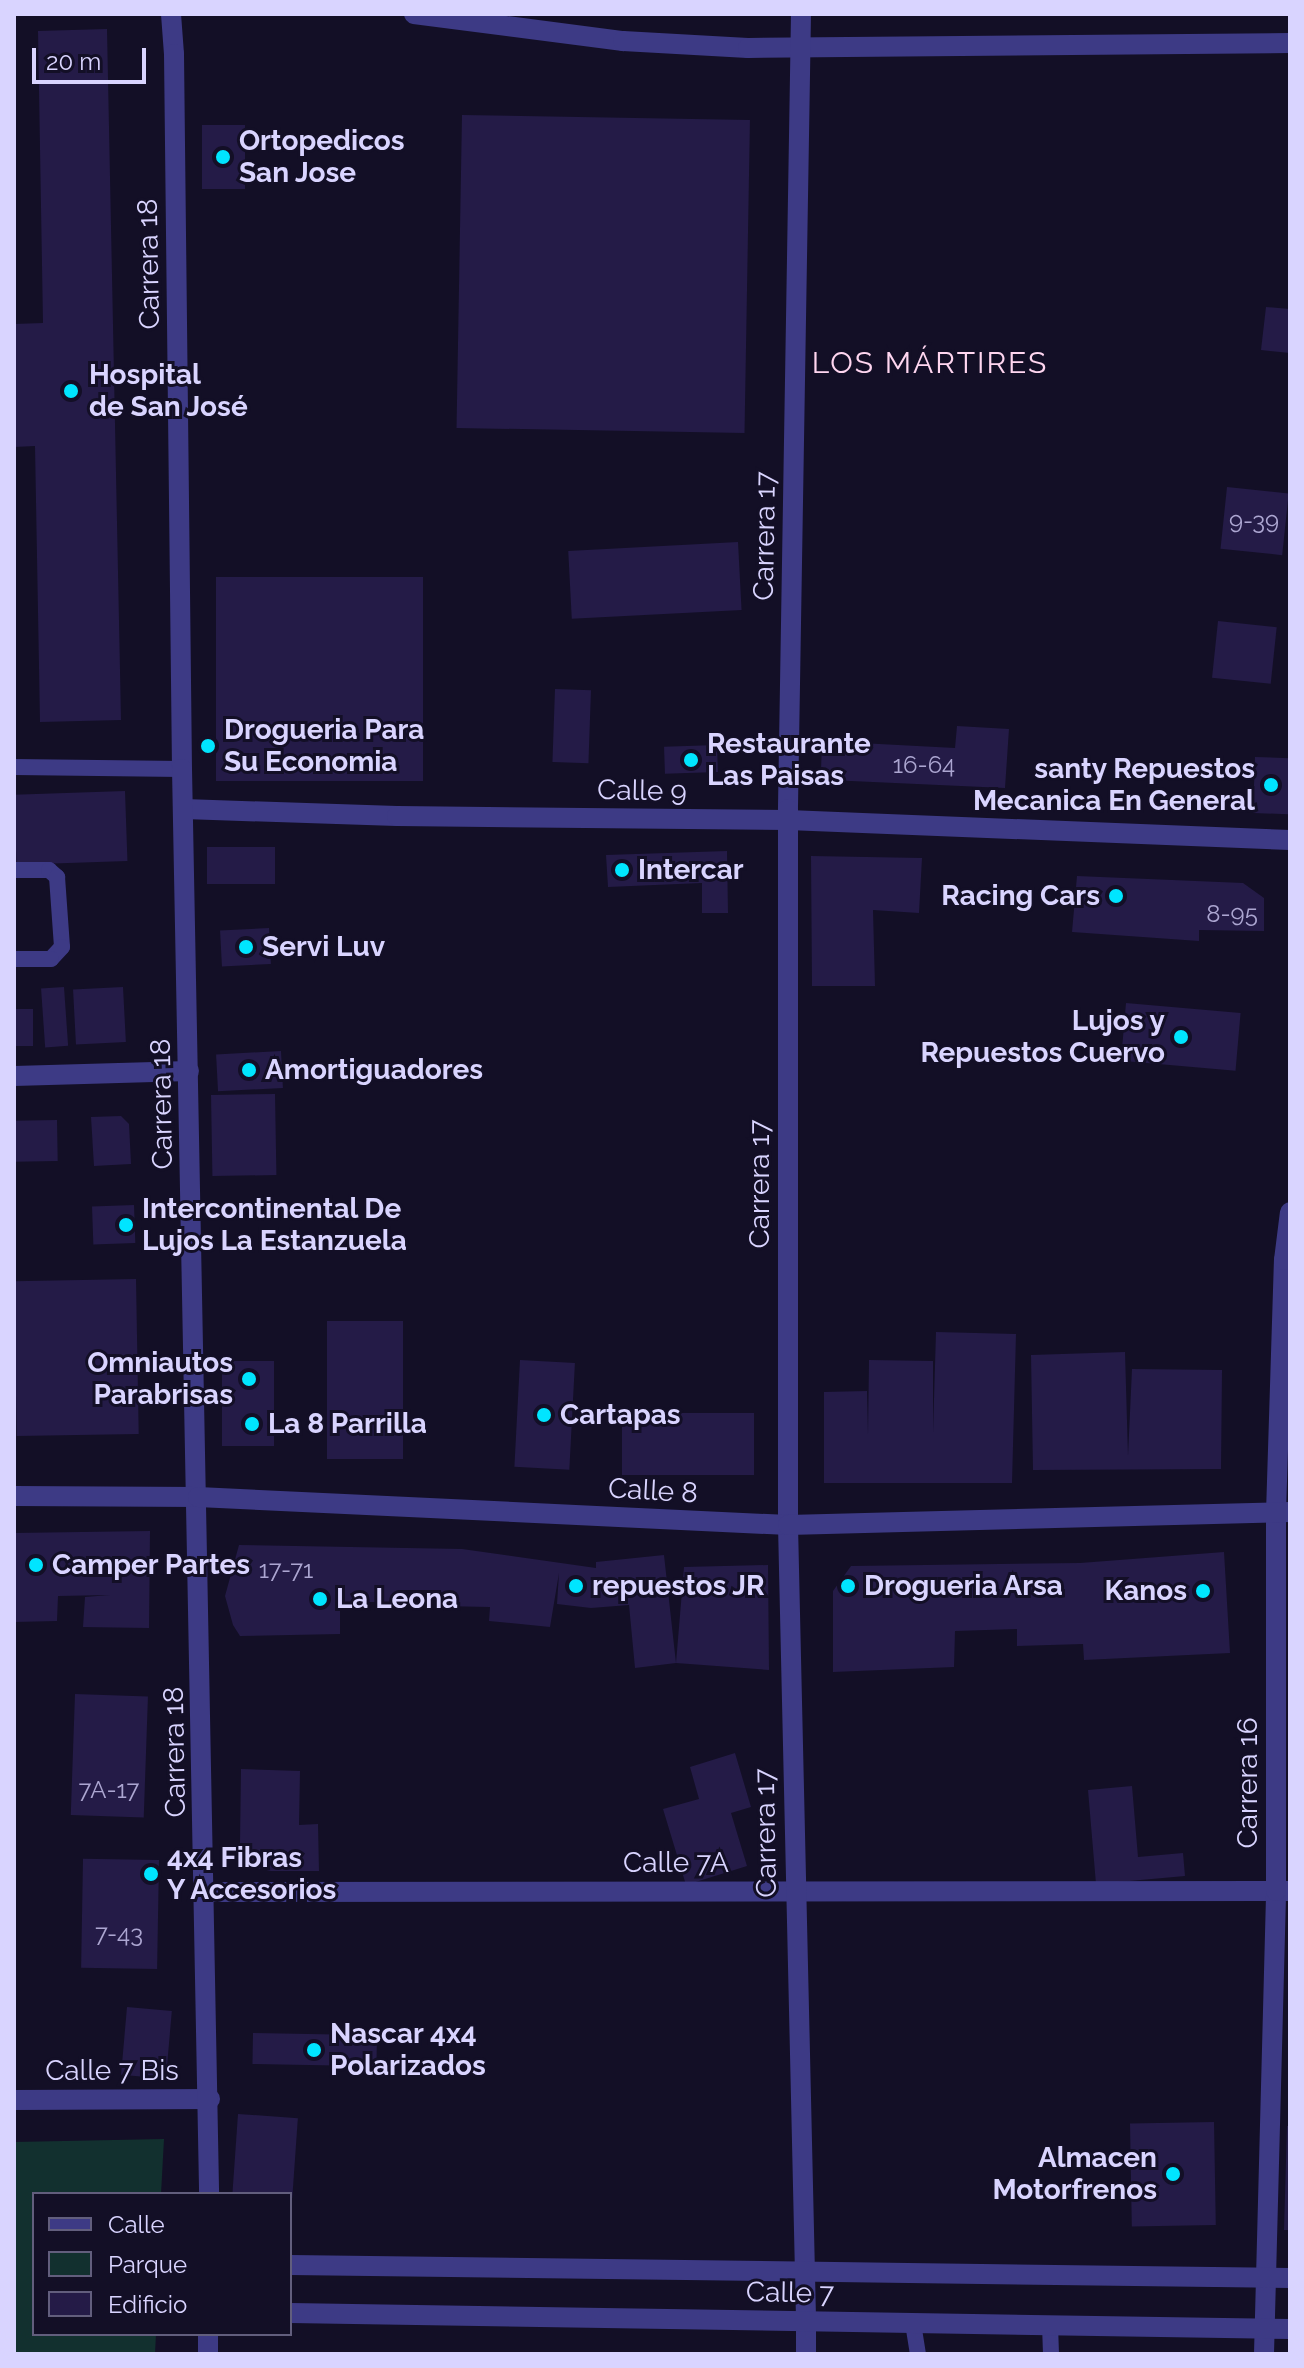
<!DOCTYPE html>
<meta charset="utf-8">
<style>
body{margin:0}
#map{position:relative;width:1304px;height:2368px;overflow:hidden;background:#130f26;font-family:Raleway,sans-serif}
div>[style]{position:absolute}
.green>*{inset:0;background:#12302f}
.building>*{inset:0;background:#241b47;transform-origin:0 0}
.service>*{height:16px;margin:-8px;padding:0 8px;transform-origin:8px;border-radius:8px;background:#3d3a85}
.minor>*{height:20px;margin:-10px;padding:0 10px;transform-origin:10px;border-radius:10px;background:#3d3a85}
.tertiary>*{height:20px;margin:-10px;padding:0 10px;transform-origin:10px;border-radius:10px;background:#3d3a85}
.dots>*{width:22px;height:22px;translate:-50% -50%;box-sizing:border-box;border:4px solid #130f26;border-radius:50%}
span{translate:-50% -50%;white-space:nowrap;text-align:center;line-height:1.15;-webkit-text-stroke:6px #130f26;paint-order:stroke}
.number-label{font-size:24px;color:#aca6d1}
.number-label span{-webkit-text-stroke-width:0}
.poi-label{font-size:28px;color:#d9d4ff;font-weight:700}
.left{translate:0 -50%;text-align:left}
.right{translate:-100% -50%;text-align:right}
.street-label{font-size:28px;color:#d9d4ff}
.neighbourhood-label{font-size:30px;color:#ffd6f0;letter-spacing:2px}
.frame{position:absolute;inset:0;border:16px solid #d9d4ff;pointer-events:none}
.legend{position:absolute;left:32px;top:2192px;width:260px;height:144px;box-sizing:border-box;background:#130f26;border:2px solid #625e7d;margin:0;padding:10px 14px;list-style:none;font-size:24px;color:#d9d4ff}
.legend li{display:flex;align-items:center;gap:16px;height:40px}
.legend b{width:40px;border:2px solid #625e7d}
.scale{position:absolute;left:32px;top:48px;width:114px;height:36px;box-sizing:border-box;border:4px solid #d9d4ff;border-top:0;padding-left:10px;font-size:24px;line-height:28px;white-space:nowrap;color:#d9d4ff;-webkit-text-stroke:6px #130f26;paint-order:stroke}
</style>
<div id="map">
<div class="green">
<i style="clip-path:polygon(164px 2139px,161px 2194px,34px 2194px,34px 2334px,156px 2334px,155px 2354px,14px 2354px,14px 2142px)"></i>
</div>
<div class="building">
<i style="clip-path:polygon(107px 29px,121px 720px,40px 722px,35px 446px,14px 447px,14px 324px,43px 323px,38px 31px)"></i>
<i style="left:462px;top:115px;width:288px;height:313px;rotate:1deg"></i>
<i style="left:202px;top:125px;width:43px;height:64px"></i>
<i style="clip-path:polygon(1266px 307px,1290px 309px,1290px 353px,1261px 350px)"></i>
<i style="left:1227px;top:487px;width:62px;height:62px;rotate:6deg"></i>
<i style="left:738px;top:542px;width:68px;height:170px;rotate:87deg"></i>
<i style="left:216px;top:577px;width:207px;height:204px"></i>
<i style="left:1218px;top:621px;width:59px;height:57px;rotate:6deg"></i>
<i style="left:555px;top:689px;width:36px;height:73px;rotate:2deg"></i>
<i style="clip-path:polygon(957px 726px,1009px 729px,1005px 788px,829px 780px,821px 770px,822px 741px,955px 748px)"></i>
<i style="left:717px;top:745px;width:27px;height:53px;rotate:88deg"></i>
<i style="left:1255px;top:757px;width:35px;height:56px;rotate:2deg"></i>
<i style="left:125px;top:791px;width:70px;height:111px;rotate:88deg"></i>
<i style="left:207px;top:847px;width:68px;height:37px"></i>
<i style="clip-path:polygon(727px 851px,728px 913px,702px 913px,702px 883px,608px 887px,606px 855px)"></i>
<i style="clip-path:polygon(811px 856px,922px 858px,919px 913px,873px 910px,875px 986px,812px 986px)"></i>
<i style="clip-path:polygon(1077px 876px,1243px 883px,1264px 898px,1264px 931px,1199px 930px,1199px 941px,1072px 932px)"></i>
<i style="left:269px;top:928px;width:36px;height:49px;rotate:87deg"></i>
<i style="left:64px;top:987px;width:59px;height:23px;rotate:86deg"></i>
<i style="left:123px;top:987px;width:55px;height:50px;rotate:87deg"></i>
<i style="left:1126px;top:1003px;width:115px;height:58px;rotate:5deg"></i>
<i style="left:33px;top:1009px;width:37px;height:19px;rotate:90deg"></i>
<i style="left:281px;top:1051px;width:37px;height:65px;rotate:87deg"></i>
<i style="left:275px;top:1094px;width:81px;height:64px;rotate:89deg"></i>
<i style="clip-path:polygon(121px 1116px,129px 1124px,131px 1164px,94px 1166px,91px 1117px)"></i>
<i style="left:57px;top:1120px;width:41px;height:43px;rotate:89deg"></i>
<i style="left:134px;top:1205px;width:38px;height:42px;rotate:88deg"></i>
<i style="left:136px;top:1279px;width:155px;height:122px;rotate:89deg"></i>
<i style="left:403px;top:1321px;width:138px;height:76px;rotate:90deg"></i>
<i style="clip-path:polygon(936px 1332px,1016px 1334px,1012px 1483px,824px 1483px,824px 1392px,867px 1391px,868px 1435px,869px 1360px,933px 1361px,933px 1433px)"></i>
<i style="clip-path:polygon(1125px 1352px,1128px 1456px,1132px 1369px,1222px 1370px,1221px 1469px,1033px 1470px,1031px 1355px)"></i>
<i style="left:520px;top:1360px;width:55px;height:107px;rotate:3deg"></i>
<i style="left:274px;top:1361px;width:85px;height:52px;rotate:90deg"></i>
<i style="left:622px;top:1413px;width:132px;height:62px"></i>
<i style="clip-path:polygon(150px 1531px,149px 1628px,83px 1627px,85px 1597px,110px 1595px,58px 1596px,57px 1621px,14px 1622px,14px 1533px)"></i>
<i style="clip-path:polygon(239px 1545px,462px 1549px,596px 1568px,596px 1562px,664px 1555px,676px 1663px,684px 1567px,768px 1565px,769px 1670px,676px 1663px,635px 1668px,629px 1605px,591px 1608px,557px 1604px,559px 1573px,550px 1627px,489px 1621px,490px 1607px,440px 1606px,441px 1590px,398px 1590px,395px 1602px,340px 1602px,340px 1634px,240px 1636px,233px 1625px,225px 1596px)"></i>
<i style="clip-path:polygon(1224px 1552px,1230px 1653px,1084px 1660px,1083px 1644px,1017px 1646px,1017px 1629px,955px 1631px,954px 1667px,833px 1672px,833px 1591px,851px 1566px,1080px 1563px)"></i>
<i style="left:75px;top:1694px;width:73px;height:121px;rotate:2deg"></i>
<i style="clip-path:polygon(735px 1753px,751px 1807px,731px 1813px,747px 1866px,686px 1885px,663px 1809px,699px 1799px,690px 1767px)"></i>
<i style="clip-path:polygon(241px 1769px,300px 1771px,299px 1825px,318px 1824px,319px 1871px,271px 1871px,251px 1867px,244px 1858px,240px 1843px)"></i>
<i style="clip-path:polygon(1132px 1786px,1138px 1857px,1183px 1853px,1185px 1876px,1096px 1884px,1088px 1790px)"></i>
<i style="left:159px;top:1860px;width:109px;height:76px;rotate:91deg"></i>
<i style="left:127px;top:2007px;width:45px;height:68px;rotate:5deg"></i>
<i style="left:253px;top:2033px;width:124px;height:31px;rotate:1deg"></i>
<i style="left:238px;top:2114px;width:60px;height:80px;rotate:4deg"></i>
<i style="left:1214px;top:2122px;width:103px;height:84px;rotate:89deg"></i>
<i style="clip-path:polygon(1287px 2126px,1290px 2126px,1290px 2230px,1284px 2230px)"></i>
</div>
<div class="service">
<i style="left:14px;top:767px;width:168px;rotate:0.7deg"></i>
<i style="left:14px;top:870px;width:35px"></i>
<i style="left:49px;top:870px;width:11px;rotate:41deg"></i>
<i style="left:57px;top:877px;width:70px;rotate:85.9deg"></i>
<i style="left:62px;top:947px;width:16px;rotate:133deg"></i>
<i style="left:51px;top:959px;width:37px;rotate:180deg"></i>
<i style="left:913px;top:2323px;width:31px;rotate:81deg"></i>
<i style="left:1050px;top:2325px;width:29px;rotate:88deg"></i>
</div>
<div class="minor">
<i style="left:184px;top:809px;width:213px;rotate:1.9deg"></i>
<i style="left:397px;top:816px;width:391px;rotate:0.6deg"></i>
<i style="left:788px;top:820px;width:502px;rotate:2.28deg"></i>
<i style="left:14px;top:1076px;width:175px;rotate:-1.6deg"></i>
<i style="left:206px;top:1892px;width:1084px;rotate:-0.05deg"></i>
<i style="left:14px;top:2100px;width:196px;rotate:-0.3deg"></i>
<i style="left:806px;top:2321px;width:33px;rotate:90deg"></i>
<i style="left:1264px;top:2354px;width:463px;rotate:-88.5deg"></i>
<i style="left:1276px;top:1891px;width:378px;rotate:-90deg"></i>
<i style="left:1276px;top:1513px;width:253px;rotate:-88.2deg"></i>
<i style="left:1284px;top:1260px;width:48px;rotate:-82.9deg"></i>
</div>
<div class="tertiary">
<i style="left:171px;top:14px;width:40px;rotate:85.7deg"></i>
<i style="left:174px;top:54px;width:715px;rotate:89.36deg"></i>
<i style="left:182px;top:769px;width:1425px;rotate:88.91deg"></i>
<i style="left:414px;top:14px;width:211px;rotate:7.4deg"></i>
<i style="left:623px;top:41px;width:125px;rotate:3.2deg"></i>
<i style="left:748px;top:48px;width:542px;rotate:-0.53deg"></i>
<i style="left:801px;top:14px;width:795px;rotate:90.94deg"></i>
<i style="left:788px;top:809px;width:716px;rotate:90deg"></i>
<i style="left:788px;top:1525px;width:796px;rotate:88.7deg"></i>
<i style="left:14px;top:1496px;width:184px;rotate:0.3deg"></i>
<i style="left:198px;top:1497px;width:591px;rotate:2.72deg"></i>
<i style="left:788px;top:1525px;width:502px;rotate:-1.48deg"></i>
<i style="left:290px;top:2265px;width:1000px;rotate:0.74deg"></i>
<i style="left:290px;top:2313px;width:1000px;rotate:0.92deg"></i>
<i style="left:208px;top:2354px;width:20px;rotate:-90deg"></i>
</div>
<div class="dots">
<i style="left:223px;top:157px;background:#00e5ff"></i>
<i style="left:71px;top:391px;background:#00e5ff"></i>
<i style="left:208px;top:746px;background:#00e5ff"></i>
<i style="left:691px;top:760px;background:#00e5ff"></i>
<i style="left:1271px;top:785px;background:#00e5ff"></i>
<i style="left:622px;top:870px;background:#00e5ff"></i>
<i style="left:1116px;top:896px;background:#00e5ff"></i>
<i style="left:246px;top:947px;background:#00e5ff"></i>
<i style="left:1181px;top:1037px;background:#00e5ff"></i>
<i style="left:249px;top:1070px;background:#00e5ff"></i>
<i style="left:126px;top:1225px;background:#00e5ff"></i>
<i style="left:249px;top:1379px;background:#00e5ff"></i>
<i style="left:544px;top:1415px;background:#00e5ff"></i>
<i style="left:252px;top:1424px;background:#00e5ff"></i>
<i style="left:36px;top:1565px;background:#00e5ff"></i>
<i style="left:576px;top:1586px;background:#00e5ff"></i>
<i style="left:848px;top:1586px;background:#00e5ff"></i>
<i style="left:1203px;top:1591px;background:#00e5ff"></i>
<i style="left:320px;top:1599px;background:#00e5ff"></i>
<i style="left:151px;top:1874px;background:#00e5ff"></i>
<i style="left:314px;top:2050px;background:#00e5ff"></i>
<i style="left:1173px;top:2174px;background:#00e5ff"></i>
</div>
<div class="number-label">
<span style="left:1254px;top:521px">9-39</span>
<span style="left:924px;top:765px">16-64</span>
<span style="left:1232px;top:914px">8-95</span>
<span style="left:286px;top:1570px">17-71</span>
<span style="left:109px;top:1790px">7A-17</span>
<span style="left:119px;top:1934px">7-43</span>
</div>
<div class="poi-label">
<span class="left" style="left:239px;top:157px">Ortopedicos<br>San Jose</span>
<span class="left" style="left:89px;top:391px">Hospital<br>de San José</span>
<span class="left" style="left:224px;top:746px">Drogueria Para<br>Su Economia</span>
<span class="left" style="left:707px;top:760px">Restaurante<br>Las Paisas</span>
<span class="right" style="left:1255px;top:785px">santy Repuestos<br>Mecanica En General</span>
<span class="left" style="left:638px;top:870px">Intercar</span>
<span class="right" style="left:1100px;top:896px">Racing Cars</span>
<span class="left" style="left:262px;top:947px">Servi Luv</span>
<span class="right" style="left:1165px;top:1037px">Lujos y<br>Repuestos Cuervo</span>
<span class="left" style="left:265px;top:1070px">Amortiguadores</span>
<span class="left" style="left:142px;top:1225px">Intercontinental De<br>Lujos La Estanzuela</span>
<span class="right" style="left:233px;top:1379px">Omniautos<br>Parabrisas</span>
<span class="left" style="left:560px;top:1415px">Cartapas</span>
<span class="left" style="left:268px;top:1424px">La 8 Parrilla</span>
<span class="left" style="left:52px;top:1565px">Camper Partes</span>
<span class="left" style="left:592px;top:1586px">repuestos JR</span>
<span class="left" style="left:864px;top:1586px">Drogueria Arsa</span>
<span class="right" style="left:1187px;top:1591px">Kanos</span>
<span class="left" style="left:336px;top:1599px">La Leona</span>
<span class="left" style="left:167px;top:1874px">4x4 Fibras<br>Y Accesorios</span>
<span class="left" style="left:330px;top:2050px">Nascar 4x4<br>Polarizados</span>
<span class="right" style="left:1157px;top:2174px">Almacen<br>Motorfrenos</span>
</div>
<div class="street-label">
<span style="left:149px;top:264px;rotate:-91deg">Carrera 18</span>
<span style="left:765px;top:536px;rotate:-89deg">Carrera 17</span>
<span style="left:642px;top:791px;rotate:1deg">Calle 9</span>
<span style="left:162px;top:1104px;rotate:-91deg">Carrera 18</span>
<span style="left:760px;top:1184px;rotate:-90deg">Carrera 17</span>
<span style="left:653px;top:1491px;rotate:3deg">Calle 8</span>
<span style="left:175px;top:1752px;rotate:-91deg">Carrera 18</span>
<span style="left:1248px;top:1783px;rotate:-90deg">Carrera 16</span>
<span style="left:766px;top:1833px;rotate:-91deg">Carrera 17</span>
<span style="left:676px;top:1863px">Calle 7A</span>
<span style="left:112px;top:2071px">Calle 7 Bis</span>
<span style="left:790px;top:2293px;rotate:1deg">Calle 7</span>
</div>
<div class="neighbourhood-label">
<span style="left:930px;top:363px">LOS MÁRTIRES</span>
</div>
<div class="frame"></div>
<ul class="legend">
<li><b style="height:10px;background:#3d3a85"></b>Calle</li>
<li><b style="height:22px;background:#12302f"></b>Parque</li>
<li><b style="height:22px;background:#241b47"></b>Edificio</li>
</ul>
<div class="scale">20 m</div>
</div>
